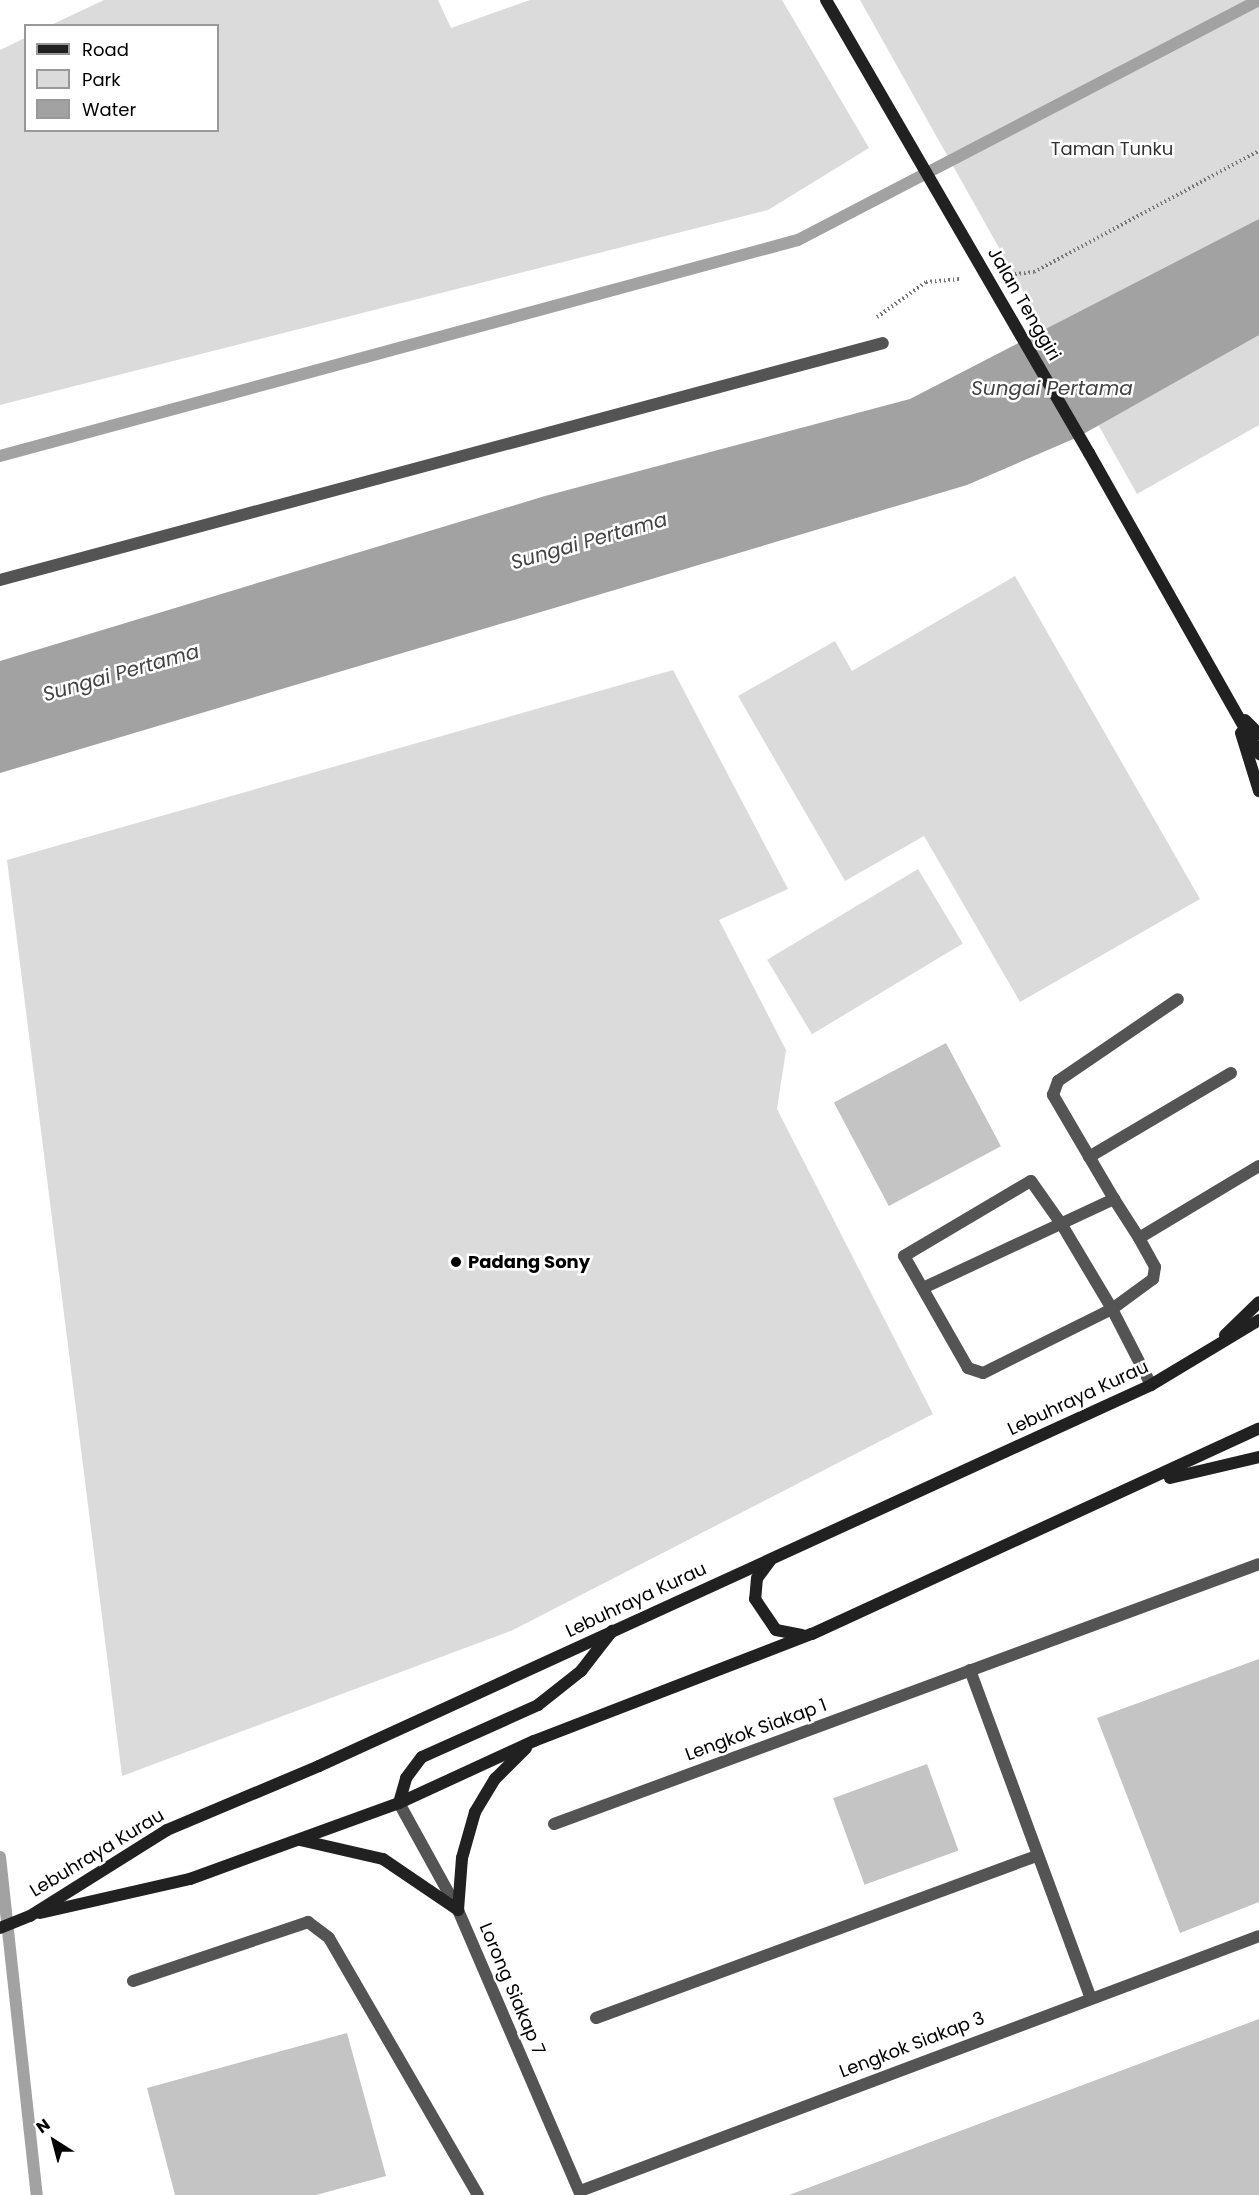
<!DOCTYPE html>
<style>
body{margin:0}
#map{position:relative;width:1259px;height:2195px;overflow:hidden;background:#fff;font-family:Poppins,sans-serif}
div>[style]{position:absolute}
.green>*{inset:0;background:#dbdbdb;transform-origin:0 0}
.water>*{inset:0;background:#a2a2a2}
.stream>*{height:12px;margin:-6px;padding:0 6px;transform-origin:6px;border-radius:6px;background:#a2a2a2}
.building>*{inset:0;background:#c4c4c4;transform-origin:0 0}
.path>*{height:4px;margin-top:-2px;transform-origin:0;background:repeating-linear-gradient(90deg,#767676 0 1.5px,transparent 0 4.5px)}
.lane>*{height:12px;margin:-6px;padding:0 6px;transform-origin:6px;border-radius:6px;background:#545454}
.street>*{height:12px;margin:-6px;padding:0 6px;transform-origin:6px;border-radius:6px;background:#545454}
.secondary>*{height:12px;margin:-6px;padding:0 6px;transform-origin:6px;border-radius:6px;background:#212121}
.secondary-bridge>*{height:12px;margin:-6px;padding:0 6px;transform-origin:6px;border-radius:6px;background:#212121}
.dots>*{width:16px;height:16px;translate:-50% -50%;box-sizing:border-box;border:3px solid #fff;border-radius:50%}
span{translate:-50% -50%;white-space:nowrap;text-align:center;line-height:1.15;-webkit-text-stroke:5px #fff;paint-order:stroke}
.park-label{font-size:18px;color:#323232}
.street-label{font-size:18px;color:#000}
.poi-label{font-size:18px;color:#000;font-weight:700}
.left{translate:0 -50%;text-align:left}
.water-label{font-size:20px;color:#434343;font-style:italic}
.legend{position:absolute;left:24px;top:24px;width:195px;height:108px;box-sizing:border-box;background:#fff;border:2px solid #999;margin:0;padding:8px 10px;list-style:none;font-size:18px;color:#000}
.legend li{display:flex;align-items:center;gap:12px;height:30px}
.legend b{width:30px;border:2px solid #999}
.north{position:absolute;left:24px;top:2111px;width:60px;height:60px;-webkit-text-stroke:4px #fff;paint-order:stroke;rotate:324deg;font-size:16px;font-weight:700;line-height:24px;text-align:center;color:#000}
.north::after{content:'';display:block;margin:auto;width:21px;height:27px;background:#000;clip-path:polygon(50% 0,100% 100%,50% 72%,0 100%)}
</style>
<div id="map">
<div class="green">
<i style="clip-path:polygon(104px 0,438px 0,451px 28px,530px 0,782px 0,869px 148px,768px 210px,0 405px,0 50px,25px 38px,26px 130px,218px 130px,218px 26px,51px 25px)"></i>
<i style="clip-path:polygon(860px 0,1259px 0,1259px 425px,1137px 494px)"></i>
<i style="clip-path:polygon(1015px 576px,1200px 899px,1020px 1002px,924px 836px,845px 881px,738px 696px,835px 641px,852px 671px)"></i>
<i style="clip-path:polygon(673px 670px,788px 889px,719px 920px,786px 1050px,777px 1109px,933px 1414px,511px 1631px,122px 1776px,7px 860px)"></i>
<i style="left:918px;top:869px;width:87px;height:176px;rotate:59deg"></i>
</div>
<div class="water">
<i style="clip-path:polygon(1259px 219px,1259px 335px,1078px 437px,967px 485px,0 773px,0 661px,545px 496px,910px 399px)"></i>
</div>
<div class="stream">
<i style="left:0;top:456px;width:827px;rotate:-15.15deg"></i>
<i style="left:798px;top:240px;width:520px;rotate:-27.5deg"></i>
<i style="left:0;top:1857px;width:340px;rotate:83.8deg"></i>
</div>
<div class="building">
<i style="left:946px;top:1043px;width:117px;height:127px;rotate:62deg"></i>
<i style="clip-path:polygon(1259px 1659px,1259px 1902px,1180px 1933px,1097px 1718px)"></i>
<i style="left:927px;top:1764px;width:92px;height:100px;rotate:70deg"></i>
<i style="clip-path:polygon(1259px 2019px,1259px 2195px,789px 2195px)"></i>
<i style="clip-path:polygon(347px 2033px,386px 2176px,316px 2195px,175px 2195px,147px 2088px)"></i>
</div>
<div class="path">
<i style="left:1015px;top:274px;width:19px;rotate:-6deg"></i>
<i style="left:1034px;top:272px;width:255px;rotate:-28.3deg"></i>
<i style="left:877px;top:317px;width:60px;rotate:-35.5deg"></i>
<i style="left:926px;top:282px;width:34px;rotate:-5deg"></i>
</div>
<div class="lane">
<i style="left:0;top:580px;width:914px;rotate:-15.02deg"></i>
<i style="left:1089px;top:1157px;width:165px;rotate:-30.6deg"></i>
<i style="left:1114px;top:1199px;width:46px;rotate:57.3deg"></i>
<i style="left:1139px;top:1238px;width:140px;rotate:-31deg"></i>
<i style="left:1139px;top:1238px;width:33px;rotate:61deg"></i>
<i style="left:1155px;top:1267px;width:12px;rotate:99deg"></i>
<i style="left:1153px;top:1279px;width:51px;rotate:143.8deg"></i>
<i style="left:1112px;top:1309px;width:144px;rotate:153.6deg"></i>
<i style="left:983px;top:1373px;width:16px;rotate:-162deg"></i>
<i style="left:968px;top:1368px;width:129px;rotate:-119.7deg"></i>
<i style="left:904px;top:1256px;width:147px;rotate:-30.6deg"></i>
<i style="left:1031px;top:1181px;width:54px;rotate:54.8deg"></i>
<i style="left:1062px;top:1225px;width:98px;rotate:59.2deg"></i>
<i style="left:1112px;top:1309px;width:85px;rotate:62.8deg"></i>
<i style="left:923px;top:1288px;width:211px;rotate:-25deg"></i>
<i style="left:1114px;top:1199px;width:121px;rotate:-120.4deg"></i>
<i style="left:1053px;top:1095px;width:15px;rotate:-70deg"></i>
<i style="left:1058px;top:1081px;width:145px;rotate:-34.3deg"></i>
<i style="left:596px;top:2018px;width:469px;rotate:-20.2deg"></i>
</div>
<div class="street">
<i style="left:970px;top:1670px;width:347px;rotate:69.8deg"></i>
<i style="left:399px;top:1803px;width:122px;rotate:61.1deg"></i>
<i style="left:458px;top:1910px;width:310px;rotate:66.7deg"></i>
<i style="left:554px;top:1824px;width:751px;rotate:-20.24deg"></i>
<i style="left:133px;top:1981px;width:185px;rotate:-18.6deg"></i>
<i style="left:308px;top:1922px;width:26px;rotate:37deg"></i>
<i style="left:329px;top:1938px;width:297px;rotate:59.9deg"></i>
<i style="left:580px;top:2191px;width:725px;rotate:-20.58deg"></i>
</div>
<div class="secondary">
<i style="left:1089px;top:453px;width:346px;rotate:60.5deg"></i>
<i style="left:1245px;top:720px;width:20px;rotate:45deg"></i>
<i style="left:1241px;top:733px;width:61px;rotate:72.8deg"></i>
<i style="left:1225px;top:1335px;width:47px;rotate:-44.1deg"></i>
<i style="left:1170px;top:1478px;width:91px;rotate:-13.3deg"></i>
<i style="left:770px;top:1561px;width:21px;rotate:127deg"></i>
<i style="left:757px;top:1578px;width:21px;rotate:95deg"></i>
<i style="left:755px;top:1599px;width:37px;rotate:56deg"></i>
<i style="left:776px;top:1630px;width:26px;rotate:11deg"></i>
<i style="left:399px;top:1803px;width:26px;rotate:-74deg"></i>
<i style="left:406px;top:1778px;width:26px;rotate:-53deg"></i>
<i style="left:422px;top:1757px;width:127px;rotate:-24.1deg"></i>
<i style="left:538px;top:1705px;width:55px;rotate:-38.3deg"></i>
<i style="left:581px;top:1671px;width:51px;rotate:-52.2deg"></i>
<i style="left:300px;top:1840px;width:85px;rotate:12.9deg"></i>
<i style="left:383px;top:1859px;width:91px;rotate:34.2deg"></i>
<i style="left:458px;top:1910px;width:52px;rotate:-85.6deg"></i>
<i style="left:462px;top:1858px;width:48px;rotate:-74.2deg"></i>
<i style="left:475px;top:1812px;width:39px;rotate:-59deg"></i>
<i style="left:495px;top:1779px;width:44px;rotate:-45deg"></i>
<i style="left:40px;top:1913px;width:154px;rotate:-12.8deg"></i>
<i style="left:190px;top:1879px;width:222px;rotate:-20deg"></i>
<i style="left:399px;top:1803px;width:149px;rotate:-24.7deg"></i>
<i style="left:534px;top:1741px;width:298px;rotate:-21.1deg"></i>
<i style="left:812px;top:1634px;width:492px;rotate:-24.7deg"></i>
<i style="left:0;top:1928px;width:32px;rotate:-22deg"></i>
<i style="left:30px;top:1916px;width:162px;rotate:-32.1deg"></i>
<i style="left:167px;top:1830px;width:165px;rotate:-22.8deg"></i>
<i style="left:319px;top:1766px;width:915px;rotate:-24.6deg"></i>
<i style="left:1151px;top:1385px;width:126px;rotate:-31deg"></i>
</div>
<div class="secondary-bridge">
<i style="left:826px;top:0;width:524px;rotate:59.86deg"></i>
</div>
<div class="dots">
<i style="left:456px;top:1262px;background:#000"></i>
</div>
<div class="park-label">
<span style="left:1112px;top:149px">Taman Tunku</span>
</div>
<div class="street-label">
<span style="left:1024px;top:304px;rotate:60deg">Jalan Tenggiri</span>
<span style="left:1078px;top:1398px;rotate:-25deg">Lebuhraya Kurau</span>
<span style="left:636px;top:1600px;rotate:-25deg">Lebuhraya Kurau</span>
<span style="left:756px;top:1730px;rotate:-20deg">Lengkok Siakap 1</span>
<span style="left:97px;top:1853px;rotate:-31deg">Lebuhraya Kurau</span>
<span style="left:512px;top:1989px;rotate:67deg">Lorong Siakap 7</span>
<span style="left:912px;top:2045px;rotate:-21deg">Lengkok Siakap 3</span>
</div>
<div class="poi-label">
<span class="left" style="left:468px;top:1262px">Padang Sony</span>
</div>
<div class="water-label">
<span style="left:1052px;top:388px">Sungai Pertama</span>
<span style="left:589px;top:541px;rotate:-16deg">Sungai Pertama</span>
<span style="left:121px;top:673px;rotate:-16deg">Sungai Pertama</span>
</div>
<ul class="legend">
<li><b style="height:8px;background:#212121"></b>Road</li>
<li><b style="height:16px;background:#dbdbdb"></b>Park</li>
<li><b style="height:16px;background:#a2a2a2"></b>Water</li>
</ul>
<div class="north">N</div>
</div>
